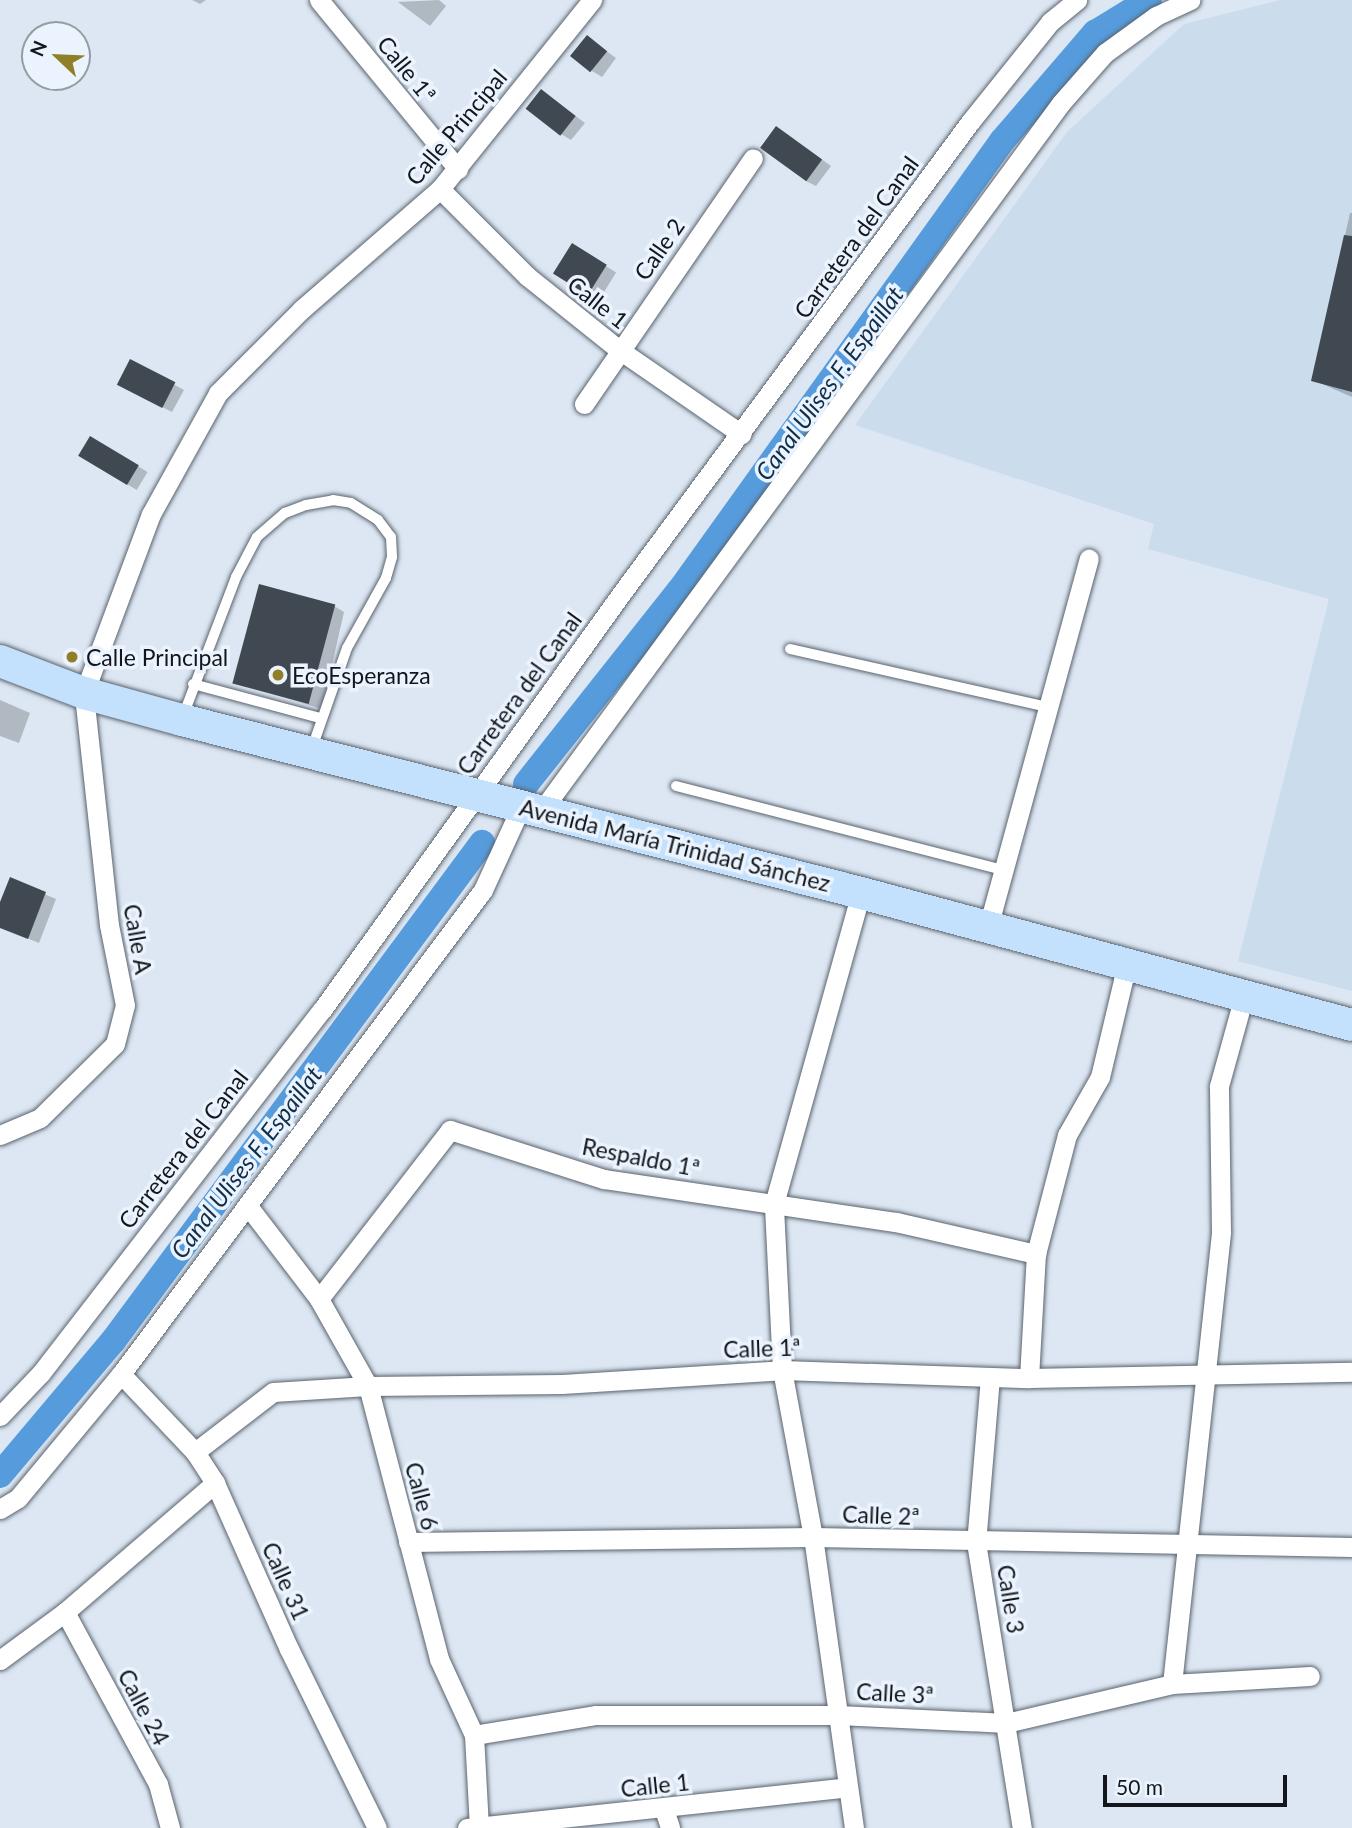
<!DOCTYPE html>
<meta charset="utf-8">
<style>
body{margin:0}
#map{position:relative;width:1352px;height:1828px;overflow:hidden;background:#dce7f3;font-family:Lato,sans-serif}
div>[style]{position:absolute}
.built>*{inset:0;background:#cbdced}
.shadow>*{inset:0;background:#0003;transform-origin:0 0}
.canal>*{height:26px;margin:-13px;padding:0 13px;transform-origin:13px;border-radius:13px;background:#569cdd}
.building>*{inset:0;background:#404952;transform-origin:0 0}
.roads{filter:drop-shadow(0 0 2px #5a636d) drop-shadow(0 0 2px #5a636d)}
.service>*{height:10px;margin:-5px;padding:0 5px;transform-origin:5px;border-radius:5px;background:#fff}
.minor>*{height:19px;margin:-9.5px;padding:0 9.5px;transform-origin:9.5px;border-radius:9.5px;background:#fff}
.primary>*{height:32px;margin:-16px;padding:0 16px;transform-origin:16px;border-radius:16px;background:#c3e0fd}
.dots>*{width:19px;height:19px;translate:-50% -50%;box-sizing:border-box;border:4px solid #ebf4fe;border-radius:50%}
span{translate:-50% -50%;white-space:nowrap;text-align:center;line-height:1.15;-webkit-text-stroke:7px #ebf4fe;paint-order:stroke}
.street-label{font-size:23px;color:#13171b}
.poi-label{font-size:23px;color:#13171b}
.left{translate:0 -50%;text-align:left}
.water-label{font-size:24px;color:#102e48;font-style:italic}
.north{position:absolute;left:21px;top:21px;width:70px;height:70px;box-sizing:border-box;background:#ebf4fe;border:2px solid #959ca3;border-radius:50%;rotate:293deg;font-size:19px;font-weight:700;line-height:28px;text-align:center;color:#13171b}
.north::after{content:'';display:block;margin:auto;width:24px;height:32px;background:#8f7f26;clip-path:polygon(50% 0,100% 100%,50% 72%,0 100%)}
.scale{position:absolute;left:1103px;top:1775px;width:184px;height:32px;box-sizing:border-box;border:4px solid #13171b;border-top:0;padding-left:9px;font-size:21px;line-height:24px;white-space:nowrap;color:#13171b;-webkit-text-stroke:5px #ebf4fe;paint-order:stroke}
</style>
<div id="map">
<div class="built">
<i style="clip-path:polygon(1280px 0,1352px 0,1352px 991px,1238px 961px,1329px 599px,1148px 549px,1154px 524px,855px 425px,1067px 132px,1184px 24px)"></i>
</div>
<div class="shadow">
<i style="clip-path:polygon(192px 0,206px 0,200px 4px)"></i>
<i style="clip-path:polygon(439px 0,446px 6px,430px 26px,398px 2px)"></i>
<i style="clip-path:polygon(587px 37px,616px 58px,602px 77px,592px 71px)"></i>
<i style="clip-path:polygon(542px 91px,585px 123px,571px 140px,561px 134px)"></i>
<i style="clip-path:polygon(787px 134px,831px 166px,816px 186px,806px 181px)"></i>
<i style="clip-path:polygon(1350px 213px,1352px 213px,1352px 397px,1313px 380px)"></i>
<i style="left:572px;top:245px;width:52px;height:32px;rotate:32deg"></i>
<i style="clip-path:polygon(131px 361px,184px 390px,172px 412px,129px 390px)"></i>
<i style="left:91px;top:438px;width:66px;height:21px;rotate:31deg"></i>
<i style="clip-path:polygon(334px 606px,344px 612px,322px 709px,234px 682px)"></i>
<i style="clip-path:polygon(0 700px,30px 713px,19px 743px,0 736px)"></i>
<i style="clip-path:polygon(11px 880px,56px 899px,39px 943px,0 927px,0 907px)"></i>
</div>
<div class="canal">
<i style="left:526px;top:784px;width:248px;rotate:-51.6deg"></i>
<i style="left:680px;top:590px;width:553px;rotate:-54.35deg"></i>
<i style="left:1002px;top:141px;width:143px;rotate:-49.3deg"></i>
<i style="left:1095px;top:33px;width:63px;rotate:-31.4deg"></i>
<i style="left:0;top:1475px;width:175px;rotate:-49.9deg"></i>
<i style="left:113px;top:1341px;width:620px;rotate:-53.46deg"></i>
</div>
<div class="building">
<i style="left:587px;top:35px;width:26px;height:27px;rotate:39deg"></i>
<i style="left:541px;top:89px;width:44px;height:25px;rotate:38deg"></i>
<i style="left:776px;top:126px;width:57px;height:27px;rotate:36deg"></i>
<i style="clip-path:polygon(1344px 235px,1352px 236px,1352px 392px,1311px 381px)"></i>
<i style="left:572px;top:243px;width:41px;height:36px;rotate:32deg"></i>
<i style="left:130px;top:359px;width:51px;height:29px;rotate:27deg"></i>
<i style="left:90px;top:436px;width:57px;height:23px;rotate:31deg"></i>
<i style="left:259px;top:584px;width:79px;height:103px;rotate:15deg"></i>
<i style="clip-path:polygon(10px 877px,46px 892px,28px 939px,0 928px,0 902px)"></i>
</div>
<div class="roads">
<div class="service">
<i style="left:790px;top:649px;width:264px;rotate:12.7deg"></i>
<i style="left:193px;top:684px;width:131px;rotate:15deg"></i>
<i style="left:183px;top:716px;width:149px;rotate:-69.1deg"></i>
<i style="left:236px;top:577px;width:45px;rotate:-62.3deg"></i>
<i style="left:257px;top:537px;width:37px;rotate:-41deg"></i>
<i style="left:285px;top:513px;width:22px;rotate:-21deg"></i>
<i style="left:306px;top:505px;width:27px;rotate:-10deg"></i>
<i style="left:333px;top:500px;width:18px;rotate:9deg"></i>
<i style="left:351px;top:503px;width:32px;rotate:32deg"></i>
<i style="left:378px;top:520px;width:21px;rotate:53deg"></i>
<i style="left:391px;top:537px;width:20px;rotate:87deg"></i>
<i style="left:392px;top:557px;width:22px;rotate:106deg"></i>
<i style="left:386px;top:578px;width:80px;rotate:119.1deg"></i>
<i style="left:347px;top:648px;width:106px;rotate:109.3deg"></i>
<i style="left:676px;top:786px;width:338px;rotate:14.4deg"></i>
</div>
<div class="minor">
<i style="left:319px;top:0;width:219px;rotate:50.6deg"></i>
<i style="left:440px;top:189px;width:123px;rotate:45deg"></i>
<i style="left:527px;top:276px;width:117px;rotate:38.7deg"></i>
<i style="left:618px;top:349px;width:150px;rotate:34.6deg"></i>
<i style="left:584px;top:404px;width:298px;rotate:-55.5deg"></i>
<i style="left:542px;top:810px;width:877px;rotate:-53.72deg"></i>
<i style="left:1061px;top:103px;width:67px;rotate:-48.7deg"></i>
<i style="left:1105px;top:53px;width:63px;rotate:-36deg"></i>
<i style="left:1156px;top:16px;width:38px;rotate:-25deg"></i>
<i style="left:988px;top:927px;width:382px;rotate:-74.7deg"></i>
<i style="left:0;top:1135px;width:43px;rotate:-23deg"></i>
<i style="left:40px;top:1118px;width:105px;rotate:-44.6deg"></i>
<i style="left:115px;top:1044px;width:40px;rotate:-75.6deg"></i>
<i style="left:125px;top:1005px;width:82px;rotate:-101.3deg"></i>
<i style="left:109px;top:925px;width:233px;rotate:-96.2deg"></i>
<i style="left:84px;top:693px;width:191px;rotate:-69.5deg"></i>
<i style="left:151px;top:514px;width:138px;rotate:-61deg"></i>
<i style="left:218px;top:393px;width:119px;rotate:-45deg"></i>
<i style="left:302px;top:309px;width:183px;rotate:-41deg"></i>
<i style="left:440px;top:189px;width:243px;rotate:-51.2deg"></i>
<i style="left:248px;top:1206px;width:117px;rotate:52.6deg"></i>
<i style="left:319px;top:1299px;width:100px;rotate:60.6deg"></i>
<i style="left:368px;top:1386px;width:282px;rotate:75.4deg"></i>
<i style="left:439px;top:1659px;width:84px;rotate:65.3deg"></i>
<i style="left:474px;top:1735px;width:92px;rotate:86.9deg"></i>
<i style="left:319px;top:1299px;width:214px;rotate:-52.2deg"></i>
<i style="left:450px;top:1130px;width:162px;rotate:17.7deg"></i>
<i style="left:604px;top:1179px;width:295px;rotate:8.4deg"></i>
<i style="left:896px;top:1222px;width:144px;rotate:12.9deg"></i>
<i style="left:121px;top:1374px;width:108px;rotate:46.5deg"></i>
<i style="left:195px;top:1452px;width:37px;rotate:57deg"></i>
<i style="left:215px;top:1483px;width:182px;rotate:66deg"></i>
<i style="left:289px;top:1649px;width:199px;rotate:63.8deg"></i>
<i style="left:990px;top:1377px;width:166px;rotate:94.8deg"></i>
<i style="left:976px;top:1542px;width:290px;rotate:80.9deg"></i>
<i style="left:1029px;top:1378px;width:124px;rotate:-86.8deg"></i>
<i style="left:1036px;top:1254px;width:123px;rotate:-75.4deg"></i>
<i style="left:1067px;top:1135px;width:67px;rotate:-60.4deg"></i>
<i style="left:1100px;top:1077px;width:116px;rotate:-76.6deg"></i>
<i style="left:0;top:1416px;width:59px;rotate:-46.4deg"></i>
<i style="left:41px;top:1373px;width:459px;rotate:-52.3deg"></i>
<i style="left:322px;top:1010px;width:512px;rotate:-54.29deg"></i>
<i style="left:621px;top:594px;width:587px;rotate:-53.52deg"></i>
<i style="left:970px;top:122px;width:128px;rotate:-51.3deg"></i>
<i style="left:1050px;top:22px;width:35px;rotate:-39deg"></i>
<i style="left:195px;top:1452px;width:98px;rotate:-37.6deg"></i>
<i style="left:273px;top:1392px;width:95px;rotate:-3.6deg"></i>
<i style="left:368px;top:1386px;width:194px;rotate:-0.6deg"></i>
<i style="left:562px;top:1384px;width:220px;rotate:-3.6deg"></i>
<i style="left:782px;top:1370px;width:247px;rotate:1.9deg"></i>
<i style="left:1029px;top:1378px;width:323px;rotate:-1.1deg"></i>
<i style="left:0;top:1509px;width:21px;rotate:-31deg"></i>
<i style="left:18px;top:1498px;width:161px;rotate:-50.3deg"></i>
<i style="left:121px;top:1374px;width:604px;rotate:-53.21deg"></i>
<i style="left:483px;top:890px;width:94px;rotate:-65.4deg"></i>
<i style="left:408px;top:1542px;width:405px;rotate:-0.7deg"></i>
<i style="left:813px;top:1537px;width:539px;rotate:1.06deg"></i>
<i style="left:65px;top:1612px;width:196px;rotate:61.6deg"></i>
<i style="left:158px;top:1784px;width:46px;rotate:74.7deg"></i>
<i style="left:0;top:1660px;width:81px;rotate:-36.4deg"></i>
<i style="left:65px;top:1612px;width:198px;rotate:-40.7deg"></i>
<i style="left:1172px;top:1684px;width:455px;rotate:-83.8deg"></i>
<i style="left:1221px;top:1232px;width:146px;rotate:-90.8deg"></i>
<i style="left:1219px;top:1086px;width:93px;rotate:-74.5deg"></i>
<i style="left:474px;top:1735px;width:124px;rotate:-9.3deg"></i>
<i style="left:596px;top:1715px;width:242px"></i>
<i style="left:838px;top:1715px;width:168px;rotate:2.7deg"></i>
<i style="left:1006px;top:1723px;width:171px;rotate:-13.2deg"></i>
<i style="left:1172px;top:1684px;width:138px;rotate:-3.3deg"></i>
<i style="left:664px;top:1809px;width:20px;rotate:72deg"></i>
<i style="left:467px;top:1828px;width:383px;rotate:-6.1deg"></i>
<i style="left:854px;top:1828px;width:294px;rotate:-98deg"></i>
<i style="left:813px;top:1537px;width:170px;rotate:-100.5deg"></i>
<i style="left:782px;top:1370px;width:166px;rotate:-92.8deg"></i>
<i style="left:774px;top:1204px;width:323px;rotate:-74.4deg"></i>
</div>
<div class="primary">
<i style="left:0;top:661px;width:90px;rotate:20.9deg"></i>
<i style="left:84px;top:693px;width:102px;rotate:15.4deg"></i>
<i style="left:182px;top:720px;width:701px;rotate:14.29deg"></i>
<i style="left:861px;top:893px;width:508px;rotate:15.05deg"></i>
</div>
</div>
<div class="dots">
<i style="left:72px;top:657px;background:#8f7f26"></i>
<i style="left:278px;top:675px;background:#8f7f26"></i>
</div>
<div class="street-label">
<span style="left:407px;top:69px;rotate:51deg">Calle 1ª</span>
<span style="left:456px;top:127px;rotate:-50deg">Calle Principal</span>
<span style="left:856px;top:237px;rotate:-54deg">Carretera del Canal</span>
<span style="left:659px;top:249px;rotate:-55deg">Calle 2</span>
<span style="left:598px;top:302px;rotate:38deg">Calle 1</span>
<span style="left:519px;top:693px;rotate:-54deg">Carretera del Canal</span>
<span style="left:675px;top:845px;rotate:14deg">Avenida María Trinidad Sánchez</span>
<span style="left:138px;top:939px;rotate:80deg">Calle A</span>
<span style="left:183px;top:1149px;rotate:-52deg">Carretera del Canal</span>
<span style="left:641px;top:1157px;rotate:11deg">Respaldo 1ª</span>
<span style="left:762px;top:1348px;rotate:-2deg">Calle 1ª</span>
<span style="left:422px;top:1496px;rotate:75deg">Calle 6</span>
<span style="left:881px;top:1515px;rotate:2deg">Calle 2ª</span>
<span style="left:286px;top:1581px;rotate:66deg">Calle 31</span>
<span style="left:1011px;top:1599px;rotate:81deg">Calle 3</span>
<span style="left:895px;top:1693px;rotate:3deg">Calle 3ª</span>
<span style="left:144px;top:1707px;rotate:62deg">Calle 24</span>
<span style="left:655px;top:1785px;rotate:-6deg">Calle 1</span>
</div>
<div class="poi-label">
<span class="left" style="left:86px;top:657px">Calle Principal</span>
<span class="left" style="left:292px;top:675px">EcoEsperanza</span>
</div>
<div class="water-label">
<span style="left:829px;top:383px;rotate:-54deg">Canal Ulises F. Espaillat</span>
<span style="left:246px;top:1162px;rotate:-53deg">Canal Ulises F. Espaillat</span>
</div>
<div class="north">N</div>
<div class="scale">50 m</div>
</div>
